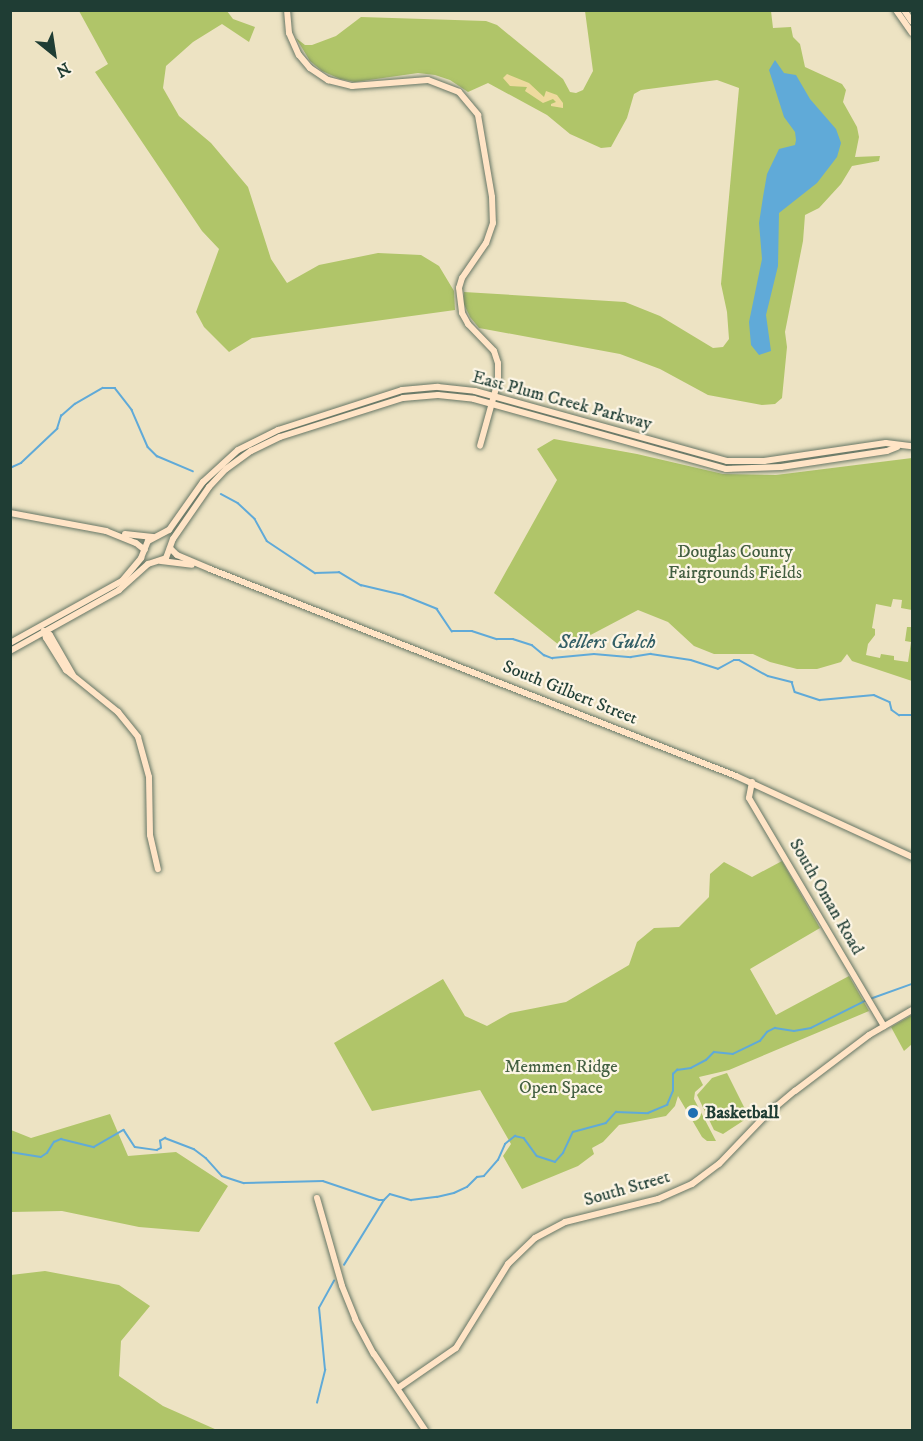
<!DOCTYPE html>
<style>
body{margin:0}
#map{position:relative;width:923px;height:1441px;overflow:hidden;background:#ede3c3;font-family:"IM FELL DW Pica",serif}
div>[style]{position:absolute}
.green>*{inset:0;background:#b0c569}
.sand>*{inset:0;background:#eeda9e}
.water>*{inset:0;background:#60aad8}
.stream>*{height:1.5px;margin:-0.75px;padding:0 0.75px;transform-origin:0.75px;border-radius:0.75px;background:#60aad8}
.roads{filter:drop-shadow(0 0 2px #677766) drop-shadow(0 0 2px #677766)}
.secondary>*{height:6px;margin:-3px;padding:0 3px;transform-origin:3px;border-radius:3px;background:#ffe4c6}
.dots>*{width:16px;height:16px;translate:-50% -50%;box-sizing:border-box;border:3px solid #fcf5e5;border-radius:50%}
span{translate:-50% -50%;white-space:nowrap;text-align:center;line-height:1.15;-webkit-text-stroke:4.5px #fcf5e5;paint-order:stroke}
.street-label{font-size:18px;color:#1f3d34}
.park-label{font-size:18px;color:#435f41}
.poi-label{font-size:18px;color:#1f3d34;font-weight:700}
.left{translate:0 -50%;text-align:left}
.water-label{font-size:20px;color:#325e65;font-style:italic}
.frame{position:absolute;inset:0;border:12px solid #1f3d34;pointer-events:none}
.north{position:absolute;left:24px;top:24px;width:60px;height:60px;-webkit-text-stroke:4px #fcf5e5;paint-order:stroke;rotate:150deg;font-size:16px;font-weight:700;line-height:24px;text-align:center;color:#1f3d34}
.north::after{content:'';display:block;margin:auto;width:21px;height:27px;background:#1f3d34;clip-path:polygon(50% 0,100% 100%,50% 72%,0 100%)}
</style>
<div id="map">
<div class="green">
<i style="clip-path:polygon(79px 11px,227px 11px,233px 19px,255px 27px,249px 42px,222px 24px,193px 42px,166px 66px,163px 88px,179px 116px,211px 143px,248px 187px,271px 259px,287px 283px,319px 265px,378px 253px,421px 255px,439px 266px,454px 291px,455px 310px,252px 338px,229px 352px,204px 327px,196px 312px,219px 249px,202px 231px,95px 72px,108px 64px)"></i>
<i style="clip-path:polygon(585px 11px,771px 11px,773px 28px,791px 27px,793px 37px,800px 44px,805px 67px,842px 84px,846px 90px,843px 102px,857px 127px,859px 137px,855px 157px,880px 156px,879px 161px,852px 166px,841px 184px,819px 208px,805px 215px,803px 241px,785px 332px,787px 347px,782px 398px,775px 404px,762px 405px,708px 395px,660px 369px,620px 354px,479px 328px,470px 317px,463px 302px,464px 292px,625px 302px,660px 316px,713px 348px,723px 347px,729px 339px,727px 312px,721px 284px,739px 88px,717px 80px,641px 90px,634px 94px,627px 118px,611px 147px,601px 148px,570px 134px,547px 115px,488px 83px,468px 92px,450px 80px,435px 75px,418px 73px,355px 82px,340px 79px,322px 71px,310px 61px,296px 38px,305px 45px,312px 45px,336px 36px,361px 17px,486px 21px,497px 25px,563px 79px,570px 92px,576px 93px,583px 90px,593px 71px)"></i>
<i style="clip-path:polygon(554px 439px,637px 454px,723px 474px,776px 475px,912px 458px,912px 610px,901px 608px,902px 600px,893px 599px,891px 607px,876px 604px,872px 628px,875px 629px,875px 635px,868px 644px,866px 655px,880px 658px,881px 654px,894px 656px,894px 660px,908px 662px,911px 642px,905px 641px,907px 627px,911px 627px,912px 622px,912px 681px,852px 661px,847px 654px,841px 662px,817px 669px,797px 669px,770px 662px,753px 654px,714px 654px,694px 646px,668px 622px,638px 610px,564px 649px,494px 593px,557px 480px,537px 449px)"></i>
<i style="clip-path:polygon(782px 861px,820px 928px,750px 969px,776px 1015px,849px 976px,869px 1011px,729px 1070px,699px 1077px,703px 1085px,695px 1092px,694px 1099px,716px 1141px,707px 1141px,702px 1137px,678px 1096px,675px 1106px,666px 1116px,619px 1125px,603px 1142px,592px 1148px,594px 1154px,578px 1166px,522px 1189px,503px 1156px,511px 1144px,480px 1090px,372px 1111px,334px 1043px,443px 979px,465px 1016px,487px 1026px,510px 1013px,566px 1002px,629px 965px,637px 942px,654px 928px,679px 927px,709px 897px,710px 874px,724px 862px,752px 877px)"></i>
<i style="clip-path:polygon(912px 1015px,912px 1044px,904px 1051px,891px 1027px)"></i>
<i style="clip-path:polygon(727px 1073px,749px 1117px,723px 1134px,714px 1130px,697px 1095px,712px 1078px)"></i>
<i style="clip-path:polygon(110px 1114px,128px 1156px,176px 1152px,228px 1186px,199px 1232px,139px 1227px,62px 1211px,11px 1212px,11px 1130px,31px 1138px)"></i>
<i style="clip-path:polygon(45px 1271px,119px 1285px,150px 1306px,121px 1341px,119px 1376px,163px 1406px,217px 1430px,11px 1430px,11px 1275px)"></i>
</div>
<div class="sand">
<i style="clip-path:polygon(507px 74px,529px 83px,544px 97px,546px 91px,557px 95px,563px 103px,563px 108px,551px 106px,551px 104px,556px 102px,553px 99px,543px 103px,525px 91px,527px 87px,510px 86px,503px 78px)"></i>
</div>
<div class="water">
<i style="clip-path:polygon(775px 60px,784px 73px,796px 75px,810px 99px,836px 129px,841px 143px,837px 157px,817px 183px,779px 213px,778px 266px,766px 315px,771px 351px,759px 355px,751px 345px,749px 322px,762px 259px,759px 223px,763px 197px,767px 174px,779px 149px,795px 145px,796px 140px,795px 132px,784px 117px,769px 70px)"></i>
</div>
<div class="stream">
<i style="left:10px;top:468px;width:12px;rotate:-24deg"></i>
<i style="left:21px;top:463px;width:50px;rotate:-43.4deg"></i>
<i style="left:57px;top:429px;width:14px;rotate:-73deg"></i>
<i style="left:61px;top:416px;width:18px;rotate:-41deg"></i>
<i style="left:75px;top:404px;width:32px;rotate:-30deg"></i>
<i style="left:103px;top:388px;width:12px"></i>
<i style="left:115px;top:388px;width:28px;rotate:52deg"></i>
<i style="left:132px;top:410px;width:40px;rotate:66.6deg"></i>
<i style="left:148px;top:447px;width:13px;rotate:45deg"></i>
<i style="left:157px;top:456px;width:39px;rotate:23deg"></i>
<i style="left:221px;top:494px;width:19px;rotate:28deg"></i>
<i style="left:238px;top:503px;width:23px;rotate:43deg"></i>
<i style="left:255px;top:519px;width:25px;rotate:61deg"></i>
<i style="left:267px;top:541px;width:58px;rotate:33.7deg"></i>
<i style="left:315px;top:573px;width:24px;rotate:-2deg"></i>
<i style="left:339px;top:572px;width:26px;rotate:31deg"></i>
<i style="left:361px;top:585px;width:43px;rotate:13.4deg"></i>
<i style="left:403px;top:595px;width:37px;rotate:22deg"></i>
<i style="left:437px;top:609px;width:27px;rotate:56deg"></i>
<i style="left:452px;top:631px;width:20px"></i>
<i style="left:472px;top:631px;width:26px;rotate:18deg"></i>
<i style="left:497px;top:639px;width:16px"></i>
<i style="left:513px;top:639px;width:20px;rotate:18deg"></i>
<i style="left:532px;top:645px;width:16px;rotate:40deg"></i>
<i style="left:544px;top:655px;width:9px;rotate:21deg"></i>
<i style="left:552px;top:658px;width:42px;rotate:-5.4deg"></i>
<i style="left:594px;top:654px;width:37px;rotate:5deg"></i>
<i style="left:631px;top:657px;width:20px;rotate:-9deg"></i>
<i style="left:651px;top:654px;width:40px;rotate:8.5deg"></i>
<i style="left:691px;top:660px;width:28px;rotate:18deg"></i>
<i style="left:718px;top:669px;width:18px;rotate:-29deg"></i>
<i style="left:734px;top:660px;width:5px"></i>
<i style="left:739px;top:660px;width:33px;rotate:29deg"></i>
<i style="left:768px;top:676px;width:25px;rotate:14deg"></i>
<i style="left:792px;top:682px;width:10px;rotate:73deg"></i>
<i style="left:795px;top:692px;width:26px;rotate:18deg"></i>
<i style="left:820px;top:700px;width:54px;rotate:-5.3deg"></i>
<i style="left:874px;top:695px;width:17px;rotate:24deg"></i>
<i style="left:890px;top:702px;width:8px;rotate:76deg"></i>
<i style="left:892px;top:710px;width:9px;rotate:36deg"></i>
<i style="left:899px;top:715px;width:13px"></i>
<i style="left:870px;top:999px;width:45px;rotate:-19.7deg"></i>
<i style="left:10px;top:1152px;width:31px;rotate:9deg"></i>
<i style="left:41px;top:1157px;width:7px;rotate:-34deg"></i>
<i style="left:47px;top:1153px;width:13px;rotate:-58deg"></i>
<i style="left:54px;top:1142px;width:8px;rotate:-23deg"></i>
<i style="left:61px;top:1139px;width:34px;rotate:14deg"></i>
<i style="left:94px;top:1147px;width:34px;rotate:-30deg"></i>
<i style="left:124px;top:1130px;width:20px;rotate:57deg"></i>
<i style="left:135px;top:1147px;width:22px;rotate:8deg"></i>
<i style="left:157px;top:1150px;width:4px;rotate:-27deg"></i>
<i style="left:161px;top:1148px;width:7px;rotate:-98deg"></i>
<i style="left:160px;top:1141px;width:6px;rotate:-31deg"></i>
<i style="left:165px;top:1138px;width:31px;rotate:21deg"></i>
<i style="left:194px;top:1149px;width:15px;rotate:37deg"></i>
<i style="left:206px;top:1158px;width:24px;rotate:48deg"></i>
<i style="left:222px;top:1176px;width:23px;rotate:18deg"></i>
<i style="left:244px;top:1183px;width:79px;rotate:-1.5deg"></i>
<i style="left:323px;top:1181px;width:59px;rotate:18.7deg"></i>
<i style="left:379px;top:1200px;width:5px"></i>
<i style="left:384px;top:1200px;width:8px;rotate:-45deg"></i>
<i style="left:390px;top:1194px;width:22px;rotate:16deg"></i>
<i style="left:411px;top:1200px;width:26px;rotate:-7deg"></i>
<i style="left:437px;top:1197px;width:17px;rotate:-13deg"></i>
<i style="left:454px;top:1193px;width:14px;rotate:-25deg"></i>
<i style="left:467px;top:1187px;width:14px;rotate:-45deg"></i>
<i style="left:477px;top:1177px;width:7px;rotate:-8deg"></i>
<i style="left:484px;top:1176px;width:21px;rotate:-49deg"></i>
<i style="left:498px;top:1160px;width:17px;rotate:-66deg"></i>
<i style="left:505px;top:1144px;width:13px;rotate:-39deg"></i>
<i style="left:515px;top:1136px;width:9px;rotate:13deg"></i>
<i style="left:524px;top:1138px;width:22px;rotate:54deg"></i>
<i style="left:537px;top:1156px;width:19px;rotate:18deg"></i>
<i style="left:555px;top:1162px;width:12px;rotate:-48deg"></i>
<i style="left:563px;top:1153px;width:23px;rotate:-65deg"></i>
<i style="left:573px;top:1132px;width:34px;rotate:-15deg"></i>
<i style="left:606px;top:1123px;width:15px;rotate:-48deg"></i>
<i style="left:616px;top:1112px;width:32px;rotate:2deg"></i>
<i style="left:648px;top:1113px;width:21px;rotate:-23deg"></i>
<i style="left:667px;top:1105px;width:15px;rotate:-67deg"></i>
<i style="left:673px;top:1091px;width:17px;rotate:-90deg"></i>
<i style="left:673px;top:1074px;width:6px;rotate:-45deg"></i>
<i style="left:677px;top:1070px;width:14px;rotate:-8deg"></i>
<i style="left:691px;top:1068px;width:17px;rotate:-28deg"></i>
<i style="left:706px;top:1060px;width:11px;rotate:-45deg"></i>
<i style="left:714px;top:1052px;width:19px;rotate:6deg"></i>
<i style="left:733px;top:1054px;width:30px;rotate:-26deg"></i>
<i style="left:760px;top:1041px;width:11px;rotate:-52deg"></i>
<i style="left:767px;top:1032px;width:9px;rotate:-27deg"></i>
<i style="left:775px;top:1028px;width:19px;rotate:9deg"></i>
<i style="left:794px;top:1031px;width:17px;rotate:-10deg"></i>
<i style="left:811px;top:1028px;width:60px;rotate:-26.6deg"></i>
<i style="left:344px;top:1265px;width:76px;rotate:-58.4deg"></i>
<i style="left:317px;top:1403px;width:34px;rotate:-76deg"></i>
<i style="left:325px;top:1370px;width:62px;rotate:-95.5deg"></i>
<i style="left:319px;top:1308px;width:31px;rotate:-61deg"></i>
</div>
<div class="roads">
<div class="secondary">
<i style="left:287px;top:10px;width:23px;rotate:85deg"></i>
<i style="left:289px;top:33px;width:24px;rotate:66deg"></i>
<i style="left:299px;top:55px;width:17px;rotate:50deg"></i>
<i style="left:310px;top:68px;width:22px;rotate:34deg"></i>
<i style="left:328px;top:80px;width:25px;rotate:14deg"></i>
<i style="left:352px;top:86px;width:76px;rotate:-4.5deg"></i>
<i style="left:428px;top:80px;width:33px;rotate:21deg"></i>
<i style="left:459px;top:92px;width:30px;rotate:50deg"></i>
<i style="left:478px;top:115px;width:83px;rotate:80.3deg"></i>
<i style="left:492px;top:197px;width:26px;rotate:88deg"></i>
<i style="left:493px;top:223px;width:21px;rotate:109deg"></i>
<i style="left:486px;top:243px;width:42px;rotate:124.4deg"></i>
<i style="left:462px;top:278px;width:10px;rotate:107deg"></i>
<i style="left:459px;top:288px;width:25px;rotate:83deg"></i>
<i style="left:462px;top:313px;width:13px;rotate:61deg"></i>
<i style="left:468px;top:324px;width:37px;rotate:46deg"></i>
<i style="left:494px;top:351px;width:13px;rotate:72deg"></i>
<i style="left:498px;top:363px;width:18px;rotate:90deg"></i>
<i style="left:498px;top:381px;width:67px;rotate:105.5deg"></i>
<i style="left:896px;top:10px;width:28px;rotate:55deg"></i>
<i style="left:904px;top:10px;width:14px;rotate:56deg"></i>
<i style="left:10px;top:513px;width:98px;rotate:10.6deg"></i>
<i style="left:106px;top:531px;width:32px;rotate:22deg"></i>
<i style="left:136px;top:543px;width:11px;rotate:38deg"></i>
<i style="left:125px;top:534px;width:28px;rotate:6deg"></i>
<i style="left:170px;top:548px;width:10px;rotate:45deg"></i>
<i style="left:177px;top:555px;width:36px;rotate:23deg"></i>
<i style="left:210px;top:569px;width:565px;rotate:21.48deg"></i>
<i style="left:736px;top:776px;width:194px;rotate:24.7deg"></i>
<i style="left:161px;top:561px;width:31px;rotate:7deg"></i>
<i style="left:44px;top:631px;width:7px;rotate:74deg"></i>
<i style="left:46px;top:638px;width:38px;rotate:58deg"></i>
<i style="left:66px;top:670px;width:67px;rotate:38.9deg"></i>
<i style="left:118px;top:712px;width:32px;rotate:51deg"></i>
<i style="left:138px;top:737px;width:41px;rotate:74.6deg"></i>
<i style="left:149px;top:777px;width:58px;rotate:89deg"></i>
<i style="left:150px;top:835px;width:35px;rotate:77deg"></i>
<i style="left:44px;top:631px;width:7px;rotate:34deg"></i>
<i style="left:50px;top:635px;width:46px;rotate:60.1deg"></i>
<i style="left:10px;top:643px;width:128px;rotate:-29deg"></i>
<i style="left:122px;top:581px;width:30px;rotate:-50deg"></i>
<i style="left:141px;top:558px;width:18px;rotate:-68deg"></i>
<i style="left:148px;top:541px;width:24px;rotate:-28deg"></i>
<i style="left:169px;top:530px;width:59px;rotate:-54.7deg"></i>
<i style="left:203px;top:482px;width:47px;rotate:-42.4deg"></i>
<i style="left:238px;top:450px;width:45px;rotate:-26.6deg"></i>
<i style="left:278px;top:430px;width:130px;rotate:-17.9deg"></i>
<i style="left:402px;top:390px;width:36px;rotate:-5deg"></i>
<i style="left:438px;top:387px;width:37px;rotate:6deg"></i>
<i style="left:475px;top:391px;width:262px;rotate:15.5deg"></i>
<i style="left:727px;top:461px;width:37px"></i>
<i style="left:764px;top:461px;width:123px;rotate:-8.4deg"></i>
<i style="left:886px;top:443px;width:26px;rotate:7deg"></i>
<i style="left:10px;top:651px;width:125px;rotate:-29.2deg"></i>
<i style="left:119px;top:590px;width:39px;rotate:-42deg"></i>
<i style="left:148px;top:564px;width:19px;rotate:-18deg"></i>
<i style="left:166px;top:558px;width:20px;rotate:-70deg"></i>
<i style="left:173px;top:539px;width:63px;rotate:-55.3deg"></i>
<i style="left:209px;top:487px;width:25px;rotate:-47deg"></i>
<i style="left:226px;top:469px;width:31px;rotate:-36deg"></i>
<i style="left:251px;top:451px;width:32px;rotate:-26deg"></i>
<i style="left:280px;top:437px;width:129px;rotate:-17.6deg"></i>
<i style="left:403px;top:398px;width:35px;rotate:-5deg"></i>
<i style="left:438px;top:395px;width:36px;rotate:6deg"></i>
<i style="left:474px;top:399px;width:262px;rotate:15.5deg"></i>
<i style="left:726px;top:469px;width:55px;rotate:-2.1deg"></i>
<i style="left:781px;top:467px;width:107px;rotate:-8.6deg"></i>
<i style="left:887px;top:451px;width:11px;rotate:-22deg"></i>
<i style="left:752px;top:782px;width:16px;rotate:101deg"></i>
<i style="left:749px;top:798px;width:265px;rotate:59.4deg"></i>
<i style="left:317px;top:1198px;width:91px;rotate:74.1deg"></i>
<i style="left:342px;top:1286px;width:35px;rotate:68deg"></i>
<i style="left:355px;top:1319px;width:40px;rotate:62deg"></i>
<i style="left:374px;top:1354px;width:92px;rotate:56.1deg"></i>
<i style="left:398px;top:1388px;width:70px;rotate:-34.6deg"></i>
<i style="left:456px;top:1348px;width:99px;rotate:-58.2deg"></i>
<i style="left:508px;top:1264px;width:37px;rotate:-44deg"></i>
<i style="left:535px;top:1238px;width:34px;rotate:-28deg"></i>
<i style="left:565px;top:1222px;width:96px;rotate:-13.9deg"></i>
<i style="left:658px;top:1199px;width:37px;rotate:-24deg"></i>
<i style="left:692px;top:1184px;width:34px;rotate:-37deg"></i>
<i style="left:719px;top:1164px;width:68px;rotate:-46.2deg"></i>
<i style="left:766px;top:1115px;width:38px;rotate:-40deg"></i>
<i style="left:795px;top:1091px;width:93px;rotate:-37.1deg"></i>
<i style="left:869px;top:1035px;width:50px;rotate:-30.2deg"></i>
</div>
</div>
<div class="dots">
<i style="left:693px;top:1113px;background:#1f6fb2"></i>
</div>
<div class="street-label">
<span style="left:562px;top:401px;rotate:15deg">East Plum Creek Parkway</span>
<span style="left:570px;top:693px;rotate:22deg">South Gilbert Street</span>
<span style="left:826px;top:897px;rotate:60deg">South Oman Road</span>
<span style="left:627px;top:1189px;rotate:-16deg">South Street</span>
</div>
<div class="park-label">
<span style="left:735px;top:563px">Douglas County<br>Fairgrounds Fields</span>
<span style="left:561px;top:1078px">Memmen Ridge<br>Open Space</span>
</div>
<div class="poi-label">
<span class="left" style="left:705px;top:1113px">Basketball</span>
</div>
<div class="water-label">
<span style="left:607px;top:642px">Sellers Gulch</span>
</div>
<div class="frame"></div>
<div class="north">N</div>
</div>
